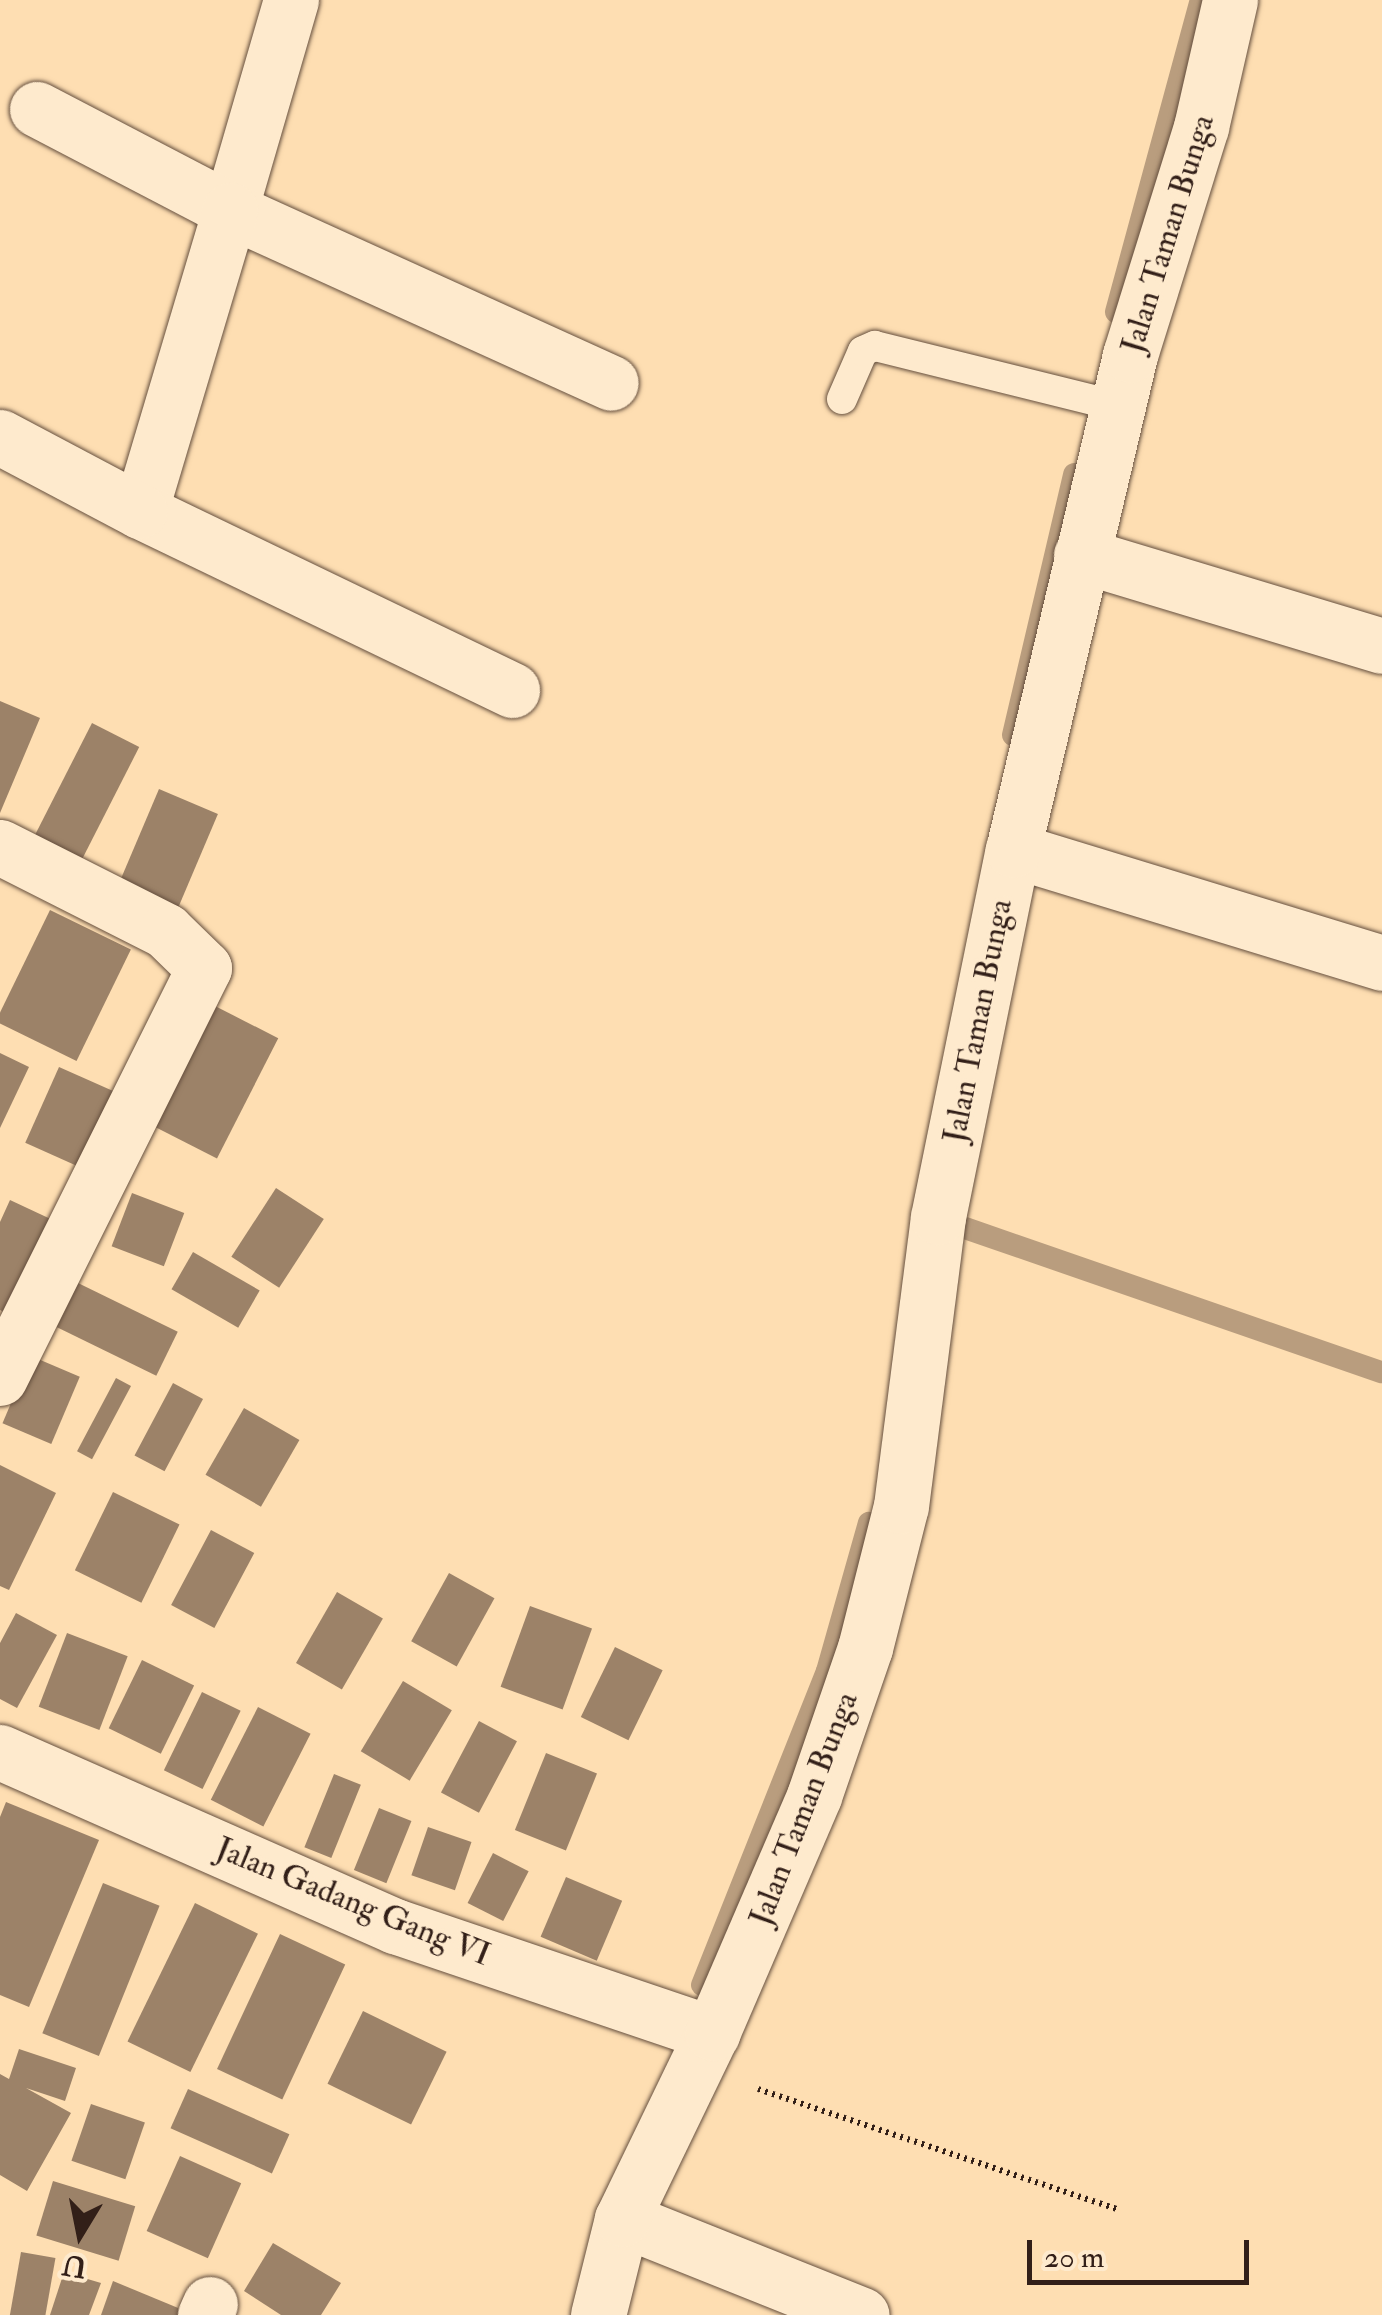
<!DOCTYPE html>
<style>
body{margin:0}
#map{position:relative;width:1382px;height:2315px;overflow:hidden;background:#fedeb2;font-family:"IM FELL Double Pica",serif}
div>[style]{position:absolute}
.stream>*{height:22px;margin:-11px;padding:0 11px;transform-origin:11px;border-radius:11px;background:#b99d7e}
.building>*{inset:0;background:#9c8268;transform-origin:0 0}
.path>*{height:6px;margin-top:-3px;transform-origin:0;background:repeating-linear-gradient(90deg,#321f18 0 2.5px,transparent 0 7.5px)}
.roads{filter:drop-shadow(0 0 2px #654f3e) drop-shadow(0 0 2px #654f3e)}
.lane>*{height:30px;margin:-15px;padding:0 15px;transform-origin:15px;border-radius:15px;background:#feeacd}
.street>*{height:55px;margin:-27.5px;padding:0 27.5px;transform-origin:27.5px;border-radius:27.5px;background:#feeacd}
span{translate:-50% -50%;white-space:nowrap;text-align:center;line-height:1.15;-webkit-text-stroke:8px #feeacd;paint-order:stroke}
.street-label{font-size:32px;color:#321f18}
.north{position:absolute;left:30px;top:2185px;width:100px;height:100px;-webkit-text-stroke:8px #feeacd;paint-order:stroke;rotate:190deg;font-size:28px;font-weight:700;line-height:40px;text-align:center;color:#321f18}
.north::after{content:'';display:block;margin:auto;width:35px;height:45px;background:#321f18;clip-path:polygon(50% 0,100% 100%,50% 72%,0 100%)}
.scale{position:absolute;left:1027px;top:2240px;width:222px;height:45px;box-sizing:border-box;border:5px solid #321f18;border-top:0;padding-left:12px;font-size:30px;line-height:35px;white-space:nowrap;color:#321f18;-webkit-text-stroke:8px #feeacd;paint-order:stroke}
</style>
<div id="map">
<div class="stream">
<i style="left:1116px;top:312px;width:323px;rotate:-74.8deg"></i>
<i style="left:1013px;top:735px;width:268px;rotate:-76.8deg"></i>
<i style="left:965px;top:1228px;width:441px;rotate:19.1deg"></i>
<i style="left:702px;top:1985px;width:338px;rotate:-68.3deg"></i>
<i style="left:827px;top:1671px;width:154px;rotate:-74.2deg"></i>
</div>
<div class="building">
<i style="clip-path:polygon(0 701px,40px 718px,0 813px)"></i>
<i style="left:92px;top:723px;width:53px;height:134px;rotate:27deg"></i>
<i style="left:159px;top:789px;width:64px;height:111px;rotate:23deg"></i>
<i style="left:50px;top:910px;width:90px;height:124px;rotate:26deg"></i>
<i style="left:215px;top:1006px;width:71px;height:135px;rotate:27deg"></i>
<i style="clip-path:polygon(0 1053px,29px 1067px,0 1128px)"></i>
<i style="left:59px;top:1067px;width:66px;height:83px;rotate:24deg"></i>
<i style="left:276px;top:1188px;width:57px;height:82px;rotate:33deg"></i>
<i style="left:132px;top:1193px;width:56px;height:57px;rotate:21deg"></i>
<i style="clip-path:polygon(10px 1200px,57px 1222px,13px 1317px,0 1310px,0 1222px)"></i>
<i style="left:193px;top:1252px;width:77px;height:43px;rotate:30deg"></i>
<i style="left:78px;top:1283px;width:111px;height:49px;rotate:26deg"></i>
<i style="left:31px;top:1356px;width:53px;height:73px;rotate:23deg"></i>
<i style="left:116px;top:1378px;width:17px;height:83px;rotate:28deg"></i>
<i style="left:173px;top:1383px;width:34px;height:82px;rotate:28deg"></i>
<i style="left:244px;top:1408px;width:64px;height:77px;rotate:30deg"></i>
<i style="clip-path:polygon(0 1465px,56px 1493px,9px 1590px,0 1586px)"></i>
<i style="left:113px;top:1492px;width:74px;height:87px;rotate:26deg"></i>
<i style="left:211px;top:1530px;width:49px;height:85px;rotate:28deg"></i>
<i style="left:449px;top:1573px;width:52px;height:78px;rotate:29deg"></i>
<i style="left:337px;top:1592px;width:53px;height:82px;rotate:30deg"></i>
<i style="left:530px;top:1606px;width:66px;height:86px;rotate:20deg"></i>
<i style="clip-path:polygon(16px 1613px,57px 1635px,17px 1708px,0 1699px,0 1643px)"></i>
<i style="left:67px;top:1633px;width:65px;height:79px;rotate:21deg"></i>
<i style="left:615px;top:1647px;width:53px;height:78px;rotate:26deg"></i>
<i style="left:142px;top:1660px;width:58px;height:76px;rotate:26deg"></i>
<i style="left:403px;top:1681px;width:57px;height:82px;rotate:31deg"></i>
<i style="left:202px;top:1692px;width:43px;height:87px;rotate:26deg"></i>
<i style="left:258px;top:1707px;width:59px;height:104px;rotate:27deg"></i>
<i style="left:479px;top:1721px;width:43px;height:81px;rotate:28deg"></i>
<i style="left:546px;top:1753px;width:55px;height:83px;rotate:22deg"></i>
<i style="left:334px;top:1774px;width:29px;height:79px;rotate:22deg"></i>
<i style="clip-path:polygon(6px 1802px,99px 1840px,29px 2007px,0 1995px,0 1817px)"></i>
<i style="left:379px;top:1808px;width:35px;height:67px;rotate:22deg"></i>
<i style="left:428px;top:1827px;width:46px;height:51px;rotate:19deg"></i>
<i style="left:493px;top:1853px;width:40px;height:56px;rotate:27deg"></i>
<i style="left:566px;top:1877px;width:61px;height:65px;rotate:23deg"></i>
<i style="left:103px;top:1883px;width:61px;height:162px;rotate:22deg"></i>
<i style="left:195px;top:1903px;width:70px;height:154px;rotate:26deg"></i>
<i style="left:280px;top:1934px;width:72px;height:149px;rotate:25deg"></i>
<i style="left:363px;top:2011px;width:93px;height:81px;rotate:26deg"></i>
<i style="clip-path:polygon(19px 2049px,76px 2068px,65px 2101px,26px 2088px,71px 2113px,27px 2191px,0 2175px,0 2074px,9px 2079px)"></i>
<i style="left:188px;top:2089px;width:111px;height:43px;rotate:24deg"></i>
<i style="left:91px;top:2104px;width:57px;height:60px;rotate:19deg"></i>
<i style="left:180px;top:2156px;width:67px;height:82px;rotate:24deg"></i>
<i style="left:53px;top:2181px;width:86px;height:57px;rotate:17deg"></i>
<i style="clip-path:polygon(273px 2243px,341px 2283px,321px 2315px,281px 2315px,244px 2291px)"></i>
<i style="left:21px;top:2252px;width:35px;height:64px;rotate:10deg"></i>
<i style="clip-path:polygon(64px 2272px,101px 2283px,89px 2315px,50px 2315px)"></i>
<i style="clip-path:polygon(113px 2281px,183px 2310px,181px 2315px,101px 2315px)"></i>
</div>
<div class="path">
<i style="left:758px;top:2089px;width:378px;rotate:18.5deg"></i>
</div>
<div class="roads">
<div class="lane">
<i style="left:842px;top:399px;width:52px;rotate:-66.4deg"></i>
<i style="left:863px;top:351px;width:13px;rotate:-23deg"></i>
<i style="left:875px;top:346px;width:249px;rotate:13.9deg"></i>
</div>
<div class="street">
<i style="left:291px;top:0;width:219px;rotate:106.2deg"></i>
<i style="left:230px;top:210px;width:418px;rotate:24.4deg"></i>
<i style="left:37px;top:109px;width:218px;rotate:27.6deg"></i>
<i style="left:230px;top:210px;width:314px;rotate:106.6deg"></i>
<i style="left:140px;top:511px;width:413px;rotate:25.7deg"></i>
<i style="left:0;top:437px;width:158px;rotate:27.9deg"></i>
<i style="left:1081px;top:555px;width:314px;rotate:16.8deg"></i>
<i style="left:0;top:847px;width:186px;rotate:26.8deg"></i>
<i style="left:166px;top:931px;width:53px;rotate:44.2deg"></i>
<i style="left:204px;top:968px;width:458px;rotate:116.5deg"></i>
<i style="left:1013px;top:850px;width:386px;rotate:17deg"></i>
<i style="left:0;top:1752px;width:432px;rotate:23.8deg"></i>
<i style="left:395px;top:1926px;width:335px;rotate:18.7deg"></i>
<i style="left:622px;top:2219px;width:258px;rotate:21.8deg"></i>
<i style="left:205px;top:2315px;width:12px;rotate:-66deg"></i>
<i style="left:598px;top:2315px;width:99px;rotate:-76deg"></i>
<i style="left:622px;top:2219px;width:207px;rotate:-64.2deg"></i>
<i style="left:712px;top:2033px;width:258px;rotate:-66.7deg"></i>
<i style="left:814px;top:1796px;width:157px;rotate:-71deg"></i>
<i style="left:865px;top:1648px;width:146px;rotate:-75.8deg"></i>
<i style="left:901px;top:1506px;width:291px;rotate:-82.7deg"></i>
<i style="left:938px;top:1217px;width:375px;rotate:-78.5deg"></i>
<i style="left:1013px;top:850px;width:509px;rotate:-76.7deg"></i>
<i style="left:1130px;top:355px;width:239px;rotate:-72.7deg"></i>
<i style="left:1201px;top:127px;width:130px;rotate:-77.1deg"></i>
</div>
</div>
<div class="street-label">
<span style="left:1168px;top:234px;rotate:-73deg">Jalan Taman Bunga</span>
<span style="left:978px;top:1021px;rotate:-79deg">Jalan Taman Bunga</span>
<span style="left:804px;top:1809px;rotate:-69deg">Jalan Taman Bunga</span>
<span style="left:353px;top:1902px;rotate:22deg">Jalan Gadang Gang VI</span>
</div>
<div class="north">U</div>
<div class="scale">20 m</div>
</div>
